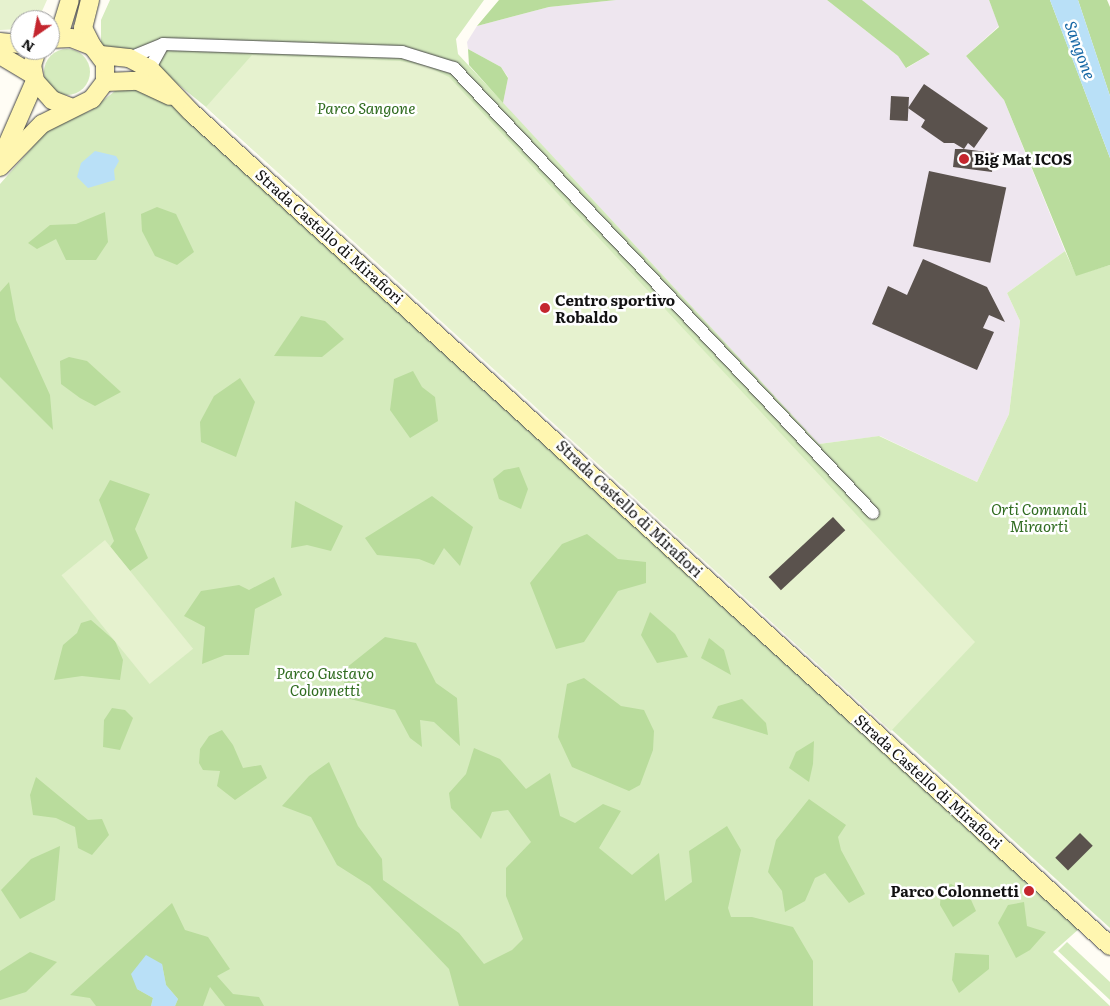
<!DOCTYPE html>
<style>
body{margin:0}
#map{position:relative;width:1110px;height:1006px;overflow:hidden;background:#fffdf5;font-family:Literata,serif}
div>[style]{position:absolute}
.industrial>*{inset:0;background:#eee6ef}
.green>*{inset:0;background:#d5ebbd}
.round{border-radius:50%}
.forest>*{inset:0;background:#b9dc9c}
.pitch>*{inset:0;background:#e6f2cf;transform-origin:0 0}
.water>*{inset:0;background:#b9e0f7}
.building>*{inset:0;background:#5a524d;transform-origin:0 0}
.roads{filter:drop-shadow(0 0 1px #444) drop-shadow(0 0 1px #444)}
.street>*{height:12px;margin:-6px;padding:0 6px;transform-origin:6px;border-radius:6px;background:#fff}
.secondary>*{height:18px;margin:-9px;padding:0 9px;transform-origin:9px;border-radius:9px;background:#fff6b0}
.dots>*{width:14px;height:14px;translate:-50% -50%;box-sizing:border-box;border:2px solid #fff;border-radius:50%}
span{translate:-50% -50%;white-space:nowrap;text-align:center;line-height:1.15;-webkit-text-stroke:5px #fff;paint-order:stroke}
.park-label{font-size:15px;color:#2f6b1f;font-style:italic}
.poi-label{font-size:15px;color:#111;font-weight:700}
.left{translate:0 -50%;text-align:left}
.right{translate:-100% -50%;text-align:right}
.street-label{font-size:15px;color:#111}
.water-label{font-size:16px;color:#1768a6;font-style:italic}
.north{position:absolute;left:10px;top:10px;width:50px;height:50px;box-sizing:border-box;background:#fff;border:1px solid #a0a0a0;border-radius:50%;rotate:213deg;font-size:14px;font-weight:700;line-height:20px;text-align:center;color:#111}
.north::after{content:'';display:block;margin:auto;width:18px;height:22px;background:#c4262e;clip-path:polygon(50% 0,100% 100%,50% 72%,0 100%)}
</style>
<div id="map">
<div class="industrial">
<i style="clip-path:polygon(616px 0,827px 0,898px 56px,907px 68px,930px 54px,862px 0,989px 0,999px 26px,966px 56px,1004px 100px,1065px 251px,1007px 293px,1020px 321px,1009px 414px,977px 482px,880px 436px,819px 444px,503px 103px,508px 77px,501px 67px,468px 49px,467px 42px,477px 26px,549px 7px)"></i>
</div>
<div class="green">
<i style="clip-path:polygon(110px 0,484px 0,456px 39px,458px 54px,819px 444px,879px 436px,977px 482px,1009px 414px,1020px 321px,1007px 293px,1065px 251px,1076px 275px,1110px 265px,1110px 928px,206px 107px,152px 63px,101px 55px,101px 20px)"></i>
<i class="round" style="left:44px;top:49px;width:46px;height:46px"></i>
<i style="clip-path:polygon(135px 86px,163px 96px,1080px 928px,1053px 952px,1110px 1006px,0 1006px,0 184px,45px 133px,62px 121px,90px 111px,115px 91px)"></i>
<i style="clip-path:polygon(1067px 942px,1110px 982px,1110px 1000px,1058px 951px)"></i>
</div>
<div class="forest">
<i style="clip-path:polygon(499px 0,616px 0,549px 7px,477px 26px)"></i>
<i style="clip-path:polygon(827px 0,862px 0,930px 54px,906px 68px,898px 56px)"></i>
<i style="clip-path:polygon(989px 0,1050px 0,1110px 158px,1110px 265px,1076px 276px,1004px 100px,966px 56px,999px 27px)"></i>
<i style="clip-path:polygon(1078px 0,1107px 0,1110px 7px,1110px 96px)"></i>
<i style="clip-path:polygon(468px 49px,501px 67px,508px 78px,503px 103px,469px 65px)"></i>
<i style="clip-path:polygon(157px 207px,176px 214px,194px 252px,177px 265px,155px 256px,142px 231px,141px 214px)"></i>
<i style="clip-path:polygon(105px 212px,108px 242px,96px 260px,66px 260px,56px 239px,37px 249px,28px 243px,50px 225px,76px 224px)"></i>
<i style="clip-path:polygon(9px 282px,16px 320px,50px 395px,53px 430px,0 377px,0 292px)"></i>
<i style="clip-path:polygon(301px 316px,325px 321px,344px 339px,322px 357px,274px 356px)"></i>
<i style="clip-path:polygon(69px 357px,87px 361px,121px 392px,95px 406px,80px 398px,61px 384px,60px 361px)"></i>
<i style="clip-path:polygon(413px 371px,422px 387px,435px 397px,438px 421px,410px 438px,390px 410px,394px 379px)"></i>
<i style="clip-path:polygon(240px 378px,255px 402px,236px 457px,201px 442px,200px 422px,214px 396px)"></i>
<i style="clip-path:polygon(519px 467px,528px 489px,521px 509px,499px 499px,493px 479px,504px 470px)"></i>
<i style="clip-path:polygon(110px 480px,150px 494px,135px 529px,148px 558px,130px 571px,110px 547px,114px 541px,99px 500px)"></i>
<i style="clip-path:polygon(432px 496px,473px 527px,460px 566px,444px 548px,434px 565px,419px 559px,377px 555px,365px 538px)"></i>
<i style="clip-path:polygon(295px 501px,343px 526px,331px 551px,307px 545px,291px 548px)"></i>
<i style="clip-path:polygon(587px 534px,618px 559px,646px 562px,646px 583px,618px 591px,584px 642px,556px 649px,530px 583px,562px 544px)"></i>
<i style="clip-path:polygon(274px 577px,282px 595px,255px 609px,249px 655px,225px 655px,202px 664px,205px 627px,184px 616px,201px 591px,239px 585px,249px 590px)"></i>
<i style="clip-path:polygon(650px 612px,675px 634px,688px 657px,657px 663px,641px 635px)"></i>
<i style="clip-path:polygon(91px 620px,115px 641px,123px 660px,120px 680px,82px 676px,54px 680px,63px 645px,77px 633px,81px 623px)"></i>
<i style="clip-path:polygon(385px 637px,416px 643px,436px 683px,457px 698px,460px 746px,434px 722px,420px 720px,422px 747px,410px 738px,395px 710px,346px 698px,343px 690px,346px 668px)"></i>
<i style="clip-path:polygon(709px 638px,724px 650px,731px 675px,701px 658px)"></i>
<i style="clip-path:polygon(584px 678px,621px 706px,644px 710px,654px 731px,653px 750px,640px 785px,629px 791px,572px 767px,558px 737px,567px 684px)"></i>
<i style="clip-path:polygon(742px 699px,766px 723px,768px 735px,712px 718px,718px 706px)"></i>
<i style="clip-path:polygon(112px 708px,125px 710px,133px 718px,120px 750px,103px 747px,104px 720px)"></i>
<i style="clip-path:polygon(222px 730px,233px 745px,243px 768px,261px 765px,267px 778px,235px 800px,217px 786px,220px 771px,203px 770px,199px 763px,200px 749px,209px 736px)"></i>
<i style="clip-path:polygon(814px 741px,813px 764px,809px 782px,789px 768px,796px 752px)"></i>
<i style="clip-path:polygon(474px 748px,500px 759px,526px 789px,550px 773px,560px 816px,575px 823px,603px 804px,621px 811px,599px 848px,632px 875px,659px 853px,665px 901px,692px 882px,689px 851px,727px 826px,741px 850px,728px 908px,731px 917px,752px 917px,793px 927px,813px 961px,813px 1006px,459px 1006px,449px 969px,370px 886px,337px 865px,311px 817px,282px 806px,309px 776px,329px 762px,358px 826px,382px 859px,383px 880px,459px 933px,484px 964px,512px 950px,523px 939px,506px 896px,506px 868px,531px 842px,508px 810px,492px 812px,481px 839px,451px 808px,449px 793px,466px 774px)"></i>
<i style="clip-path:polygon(36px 777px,88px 820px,102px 819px,109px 835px,92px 855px,78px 848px,75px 827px,56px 818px,33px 815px,30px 795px)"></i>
<i style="clip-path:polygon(809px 799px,846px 825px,838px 837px,841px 850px,865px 894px,849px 903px,825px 873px,815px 878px,805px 901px,785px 912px,782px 891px,768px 872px,776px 840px)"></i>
<i style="clip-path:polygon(60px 846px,55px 900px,20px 919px,1px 890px,31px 859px)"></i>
<i style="clip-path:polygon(951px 884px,968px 893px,976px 911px,953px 927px,940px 905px,941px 888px)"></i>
<i style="clip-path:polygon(1024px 902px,1027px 926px,1046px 932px,1030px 950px,1016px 958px,998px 923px,1008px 905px)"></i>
<i style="clip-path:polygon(172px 903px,185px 930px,208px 937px,230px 969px,217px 976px,233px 994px,259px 997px,264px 1006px,225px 1006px,210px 987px,203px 1006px,175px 1006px,178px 999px,166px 985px,162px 964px,137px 989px,153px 998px,151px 1006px,96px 1006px,90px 998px,70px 995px)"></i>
<i style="clip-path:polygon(30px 952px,57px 962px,26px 992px,0 1000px,0 971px)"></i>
<i style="clip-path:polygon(955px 953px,989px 955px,989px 969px,959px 993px,952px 980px)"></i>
</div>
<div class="pitch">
<i style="clip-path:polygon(0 0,47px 0,38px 20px,20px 20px,20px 29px,0 30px)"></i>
<i style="clip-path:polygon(252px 55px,400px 61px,426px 66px,449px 77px,975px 642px,891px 731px,206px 107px)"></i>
<i style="left:105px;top:540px;width:140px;height:56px;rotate:51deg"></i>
</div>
<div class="water">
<i style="clip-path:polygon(1050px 0,1078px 0,1110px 96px,1110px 158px)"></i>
<i style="clip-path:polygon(95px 151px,116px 156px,119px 161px,114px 170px,115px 180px,88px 188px,77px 177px,81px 163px)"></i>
<i style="clip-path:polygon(146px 955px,162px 964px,166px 985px,178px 999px,175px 1006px,151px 1006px,153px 998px,137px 989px,131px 974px)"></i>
</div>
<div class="building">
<i style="clip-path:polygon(924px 84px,988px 128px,974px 148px,968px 143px,964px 149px,994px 153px,992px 172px,953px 167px,955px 149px,964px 149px,954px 143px,944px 143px,921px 127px,925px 120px,908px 108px)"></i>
<i style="left:891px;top:96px;width:18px;height:24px;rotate:3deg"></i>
<i style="left:929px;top:171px;width:79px;height:77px;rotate:12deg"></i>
<i style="clip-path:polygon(923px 259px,987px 287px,1005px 322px,989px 315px,983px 328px,994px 332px,977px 370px,872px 324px,888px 286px,907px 295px)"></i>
<i style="left:833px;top:517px;width:18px;height:88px;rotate:47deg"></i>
<i style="left:1080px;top:833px;width:18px;height:35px;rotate:45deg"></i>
</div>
<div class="roads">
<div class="street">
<i style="left:129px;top:58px;width:37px;rotate:-22deg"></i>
<i style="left:163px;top:44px;width:239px;rotate:1.9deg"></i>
<i style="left:402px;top:52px;width:54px;rotate:17.1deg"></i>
<i style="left:454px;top:68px;width:611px;rotate:46.72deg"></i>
<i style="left:146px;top:75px;width:35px;rotate:-61deg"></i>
</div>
<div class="secondary">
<i style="left:90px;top:0;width:29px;rotate:104deg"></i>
<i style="left:83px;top:28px;width:20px;rotate:63deg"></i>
<i style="left:53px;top:38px;width:12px;rotate:-48deg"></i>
<i style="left:61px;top:29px;width:30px;rotate:-73deg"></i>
<i style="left:0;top:42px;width:20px;rotate:6deg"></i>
<i style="left:37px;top:50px;width:16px;rotate:108deg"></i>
<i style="left:32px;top:65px;width:16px;rotate:79deg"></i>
<i style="left:35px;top:81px;width:25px;rotate:48deg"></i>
<i style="left:52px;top:100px;width:19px;rotate:21deg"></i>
<i style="left:0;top:55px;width:37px;rotate:31deg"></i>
<i style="left:101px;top:55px;width:28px;rotate:6deg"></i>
<i style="left:129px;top:58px;width:24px;rotate:28deg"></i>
<i style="left:150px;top:69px;width:59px;rotate:46.4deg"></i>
<i style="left:191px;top:112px;width:1241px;rotate:42.22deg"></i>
<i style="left:105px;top:82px;width:33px;rotate:-2deg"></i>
<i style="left:138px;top:81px;width:35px;rotate:25deg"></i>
<i style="left:0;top:161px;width:87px;rotate:-66.4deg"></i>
<i style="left:0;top:167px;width:60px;rotate:-45.7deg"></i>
<i style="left:42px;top:124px;width:56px;rotate:-26.6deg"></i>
<i style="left:92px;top:99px;width:21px;rotate:-53deg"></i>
<i style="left:105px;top:82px;width:19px;rotate:-90deg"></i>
<i style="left:105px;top:63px;width:21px;rotate:-127deg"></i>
<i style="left:92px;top:46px;width:22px;rotate:-159deg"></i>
<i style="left:71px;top:38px;width:21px;rotate:177deg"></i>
</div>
</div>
<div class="dots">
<i style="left:964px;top:159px;background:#c4262e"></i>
<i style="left:545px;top:308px;background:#c4262e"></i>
<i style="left:1029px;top:891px;background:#c4262e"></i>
</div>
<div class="park-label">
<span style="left:366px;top:108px">Parco Sangone</span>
<span style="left:1039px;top:517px">Orti Comunali<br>Miraorti</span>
<span style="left:325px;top:681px">Parco Gustavo<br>Colonnetti</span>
</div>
<div class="poi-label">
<span class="left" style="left:974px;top:159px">Big Mat ICOS</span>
<span class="left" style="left:555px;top:308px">Centro sportivo<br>Robaldo</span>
<span class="right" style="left:1019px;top:891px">Parco Colonnetti</span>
</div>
<div class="street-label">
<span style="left:330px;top:236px;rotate:42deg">Strada Castello di Mirafiori</span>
<span style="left:630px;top:508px;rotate:43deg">Strada Castello di Mirafiori</span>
<span style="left:929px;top:781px;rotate:42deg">Strada Castello di Mirafiori</span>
</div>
<div class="water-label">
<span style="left:1081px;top:50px;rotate:70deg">Sangone</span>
</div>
<div class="north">N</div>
</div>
